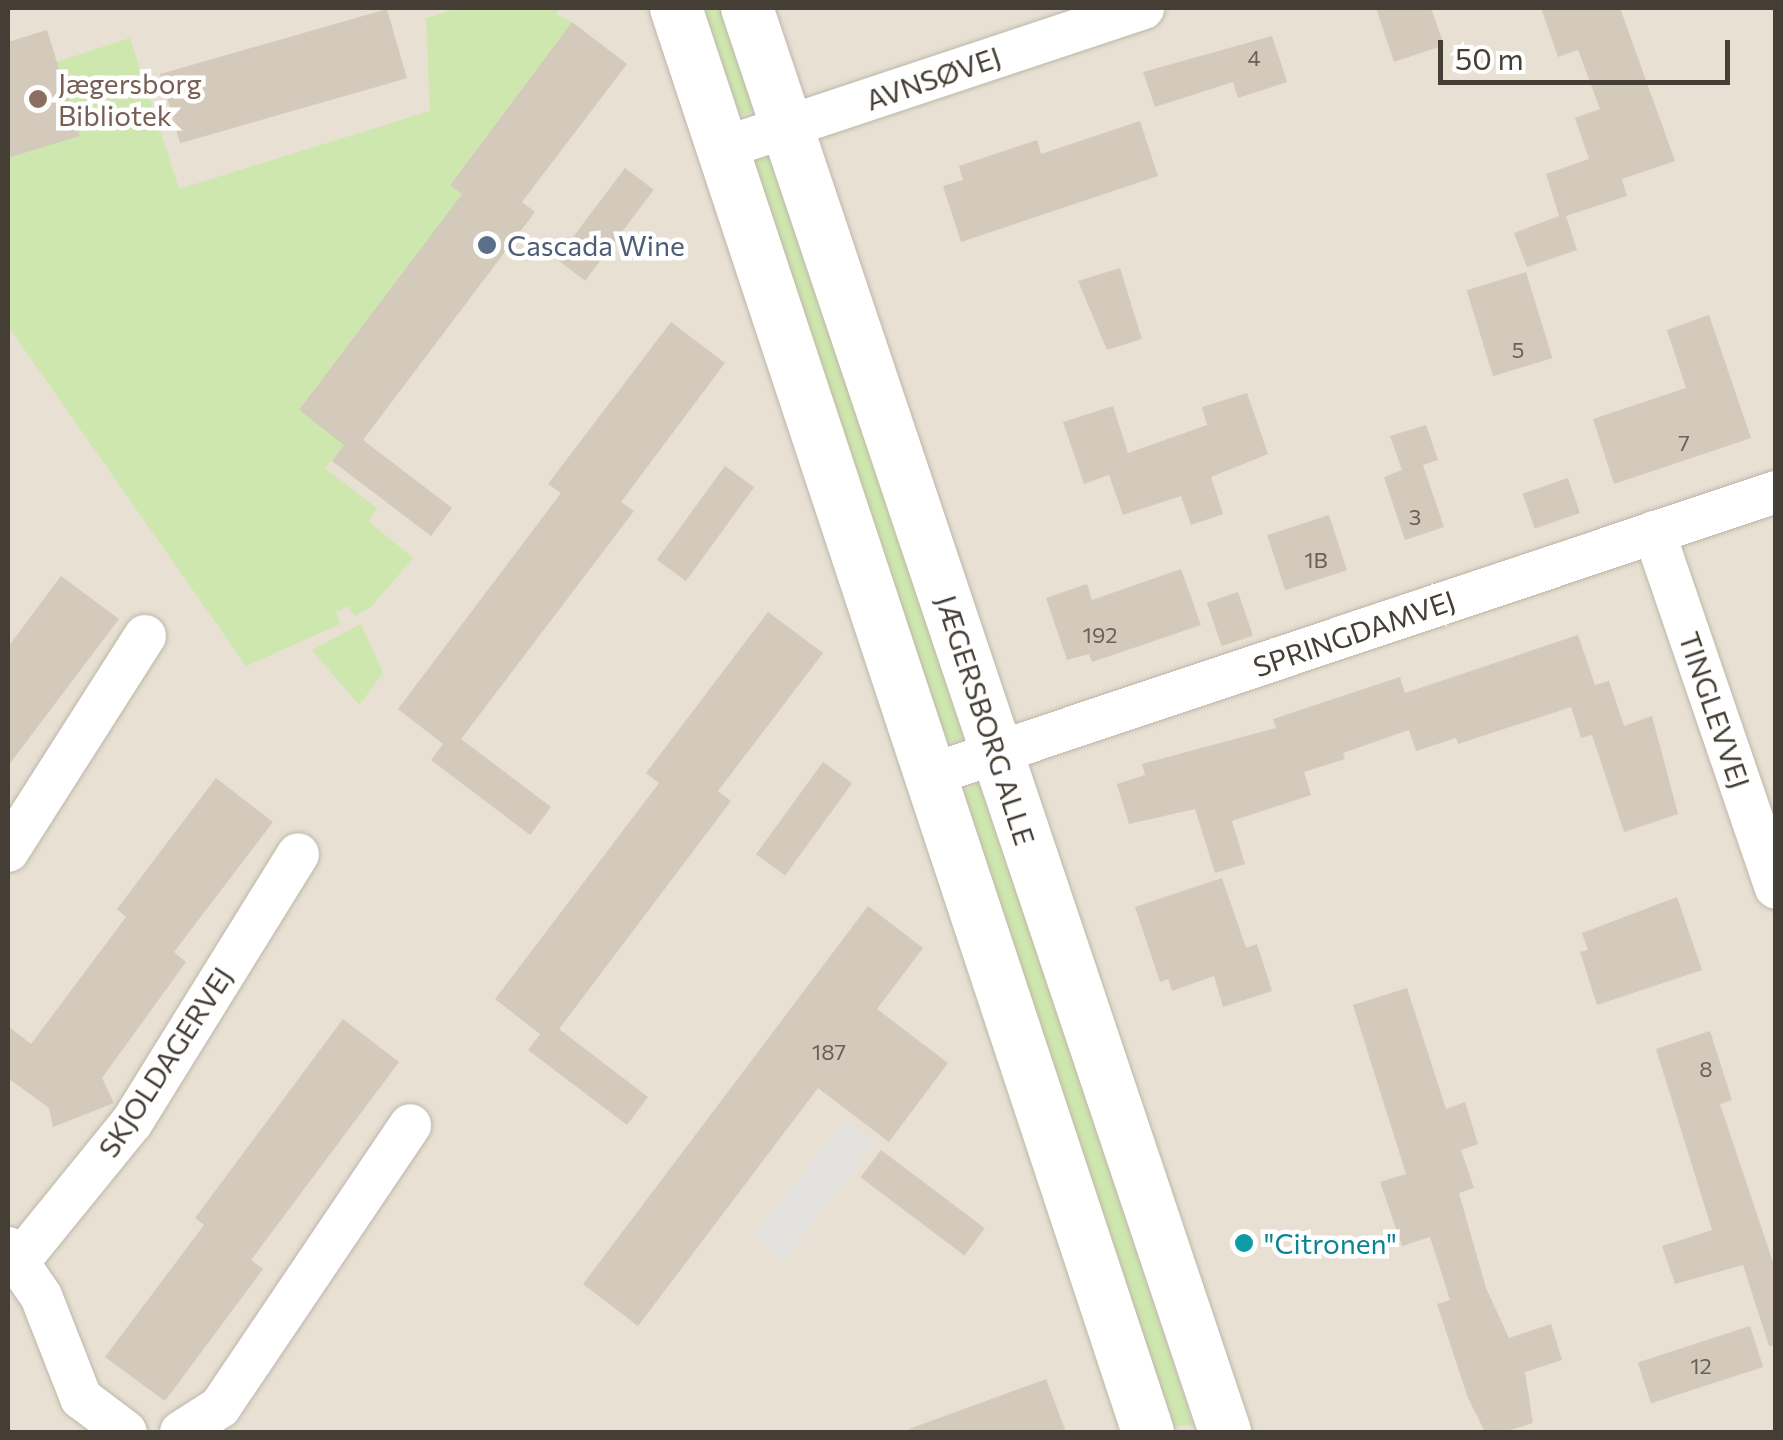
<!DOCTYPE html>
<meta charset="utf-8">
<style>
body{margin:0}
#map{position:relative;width:1783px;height:1440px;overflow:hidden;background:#f3eee5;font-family:Commissioner,sans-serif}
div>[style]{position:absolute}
.residential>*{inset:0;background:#e7e0d3;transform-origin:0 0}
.green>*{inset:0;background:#cee7ae}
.parking>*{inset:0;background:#e3e1de;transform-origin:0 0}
.building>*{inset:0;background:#d4cabb;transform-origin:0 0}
.roads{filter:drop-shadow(0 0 2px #beb6a8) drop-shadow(0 0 2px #beb6a8)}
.minor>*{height:42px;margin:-21px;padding:0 21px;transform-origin:21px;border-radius:21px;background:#fff}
.tertiary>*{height:52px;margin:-26px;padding:0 26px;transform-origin:26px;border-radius:26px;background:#fff}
.dots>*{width:28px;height:28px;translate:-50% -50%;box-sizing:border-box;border:5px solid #fff;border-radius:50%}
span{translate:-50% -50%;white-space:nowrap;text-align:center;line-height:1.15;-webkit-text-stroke:9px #fff;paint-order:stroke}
.number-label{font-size:22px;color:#696156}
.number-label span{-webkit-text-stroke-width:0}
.street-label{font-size:28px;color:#453e35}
.education-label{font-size:28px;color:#785e54}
.left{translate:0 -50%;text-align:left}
.service-label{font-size:28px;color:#4e5e75}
.culture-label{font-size:28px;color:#0d838f}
.frame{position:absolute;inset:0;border:10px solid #453e35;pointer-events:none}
.scale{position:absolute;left:1438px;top:40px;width:292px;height:45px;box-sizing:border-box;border:5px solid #453e35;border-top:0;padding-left:12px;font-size:30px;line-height:35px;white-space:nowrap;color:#453e35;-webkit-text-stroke:8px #fff;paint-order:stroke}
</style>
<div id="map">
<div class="residential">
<i style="left:8px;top:8px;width:1767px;height:1424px"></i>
</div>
<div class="green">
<i style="clip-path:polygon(461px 8px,560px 8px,556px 14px,572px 22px,450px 184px,462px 194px,344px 445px,325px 468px,377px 508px,369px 522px,413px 558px,371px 607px,355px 616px,348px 606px,336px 612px,340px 624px,246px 666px,8px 326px,8px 158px,79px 136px,57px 62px,130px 38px,179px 189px,430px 111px,426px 18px)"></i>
<i style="clip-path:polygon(689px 8px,734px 8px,761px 104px,749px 113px,734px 114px)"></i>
<i style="clip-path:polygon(769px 157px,965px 738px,957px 742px,940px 741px,754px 161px)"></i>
<i style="clip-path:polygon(361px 624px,383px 673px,359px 705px,312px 650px)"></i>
<i style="clip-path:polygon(977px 783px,986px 783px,1193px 1425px,1168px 1426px,958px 797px)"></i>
</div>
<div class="parking">
<i style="left:844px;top:1120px;width:39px;height:148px;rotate:38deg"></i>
</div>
<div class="building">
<i style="clip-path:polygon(1376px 8px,1431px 8px,1444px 45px,1394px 62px)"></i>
<i style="clip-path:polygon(1541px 8px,1620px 8px,1675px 161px,1622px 179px,1627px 196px,1566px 216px,1577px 250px,1527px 267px,1514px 233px,1559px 216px,1546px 174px,1589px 159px,1575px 118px,1600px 109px,1578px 50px,1558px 57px)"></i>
<i style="left:387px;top:9px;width:72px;height:236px;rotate:74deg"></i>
<i style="clip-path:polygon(572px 22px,627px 64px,522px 202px,535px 212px,363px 440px,452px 508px,431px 536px,332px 461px,344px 445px,299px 410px,462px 194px,450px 185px)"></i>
<i style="clip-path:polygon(47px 30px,80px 136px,8px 158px,8px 42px)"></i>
<i style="clip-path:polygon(1272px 36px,1287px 82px,1238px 98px,1233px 82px,1155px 107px,1143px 72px)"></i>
<i style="clip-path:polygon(1140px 121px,1158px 176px,961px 242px,943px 186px,963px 180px,959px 166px,1037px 140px,1041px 154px)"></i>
<i style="left:625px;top:168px;width:36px;height:114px;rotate:37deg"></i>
<i style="clip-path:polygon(1120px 268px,1142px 339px,1107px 350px,1078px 281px)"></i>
<i style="left:1526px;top:272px;width:90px;height:62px;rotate:73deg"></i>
<i style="clip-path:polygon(1709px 315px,1751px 438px,1614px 484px,1593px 419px,1686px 388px,1667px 330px)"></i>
<i style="clip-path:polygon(671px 322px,725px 363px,621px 502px,634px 511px,461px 739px,551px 807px,530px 835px,431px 760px,443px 744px,398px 709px,561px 493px,548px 484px)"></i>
<i style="clip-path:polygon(1247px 393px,1268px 454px,1211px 477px,1223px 514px,1191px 525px,1181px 496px,1123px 515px,1109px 475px,1084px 484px,1063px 422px,1113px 406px,1128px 453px,1207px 425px,1202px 407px)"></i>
<i style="clip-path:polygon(1426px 425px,1438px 460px,1423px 465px,1444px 527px,1405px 540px,1384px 477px,1402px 470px,1390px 436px)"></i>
<i style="left:725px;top:466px;width:36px;height:116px;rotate:36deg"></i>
<i style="left:1568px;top:478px;width:37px;height:48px;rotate:71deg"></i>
<i style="left:1329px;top:515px;width:58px;height:65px;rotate:72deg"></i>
<i style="clip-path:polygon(1181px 569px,1201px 625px,1092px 662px,1089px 654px,1067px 660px,1046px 598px,1087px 584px,1092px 600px)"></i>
<i style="clip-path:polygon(61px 576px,119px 619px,8px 766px,8px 647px)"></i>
<i style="left:1238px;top:592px;width:46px;height:33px;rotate:71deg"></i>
<i style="clip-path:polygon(768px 612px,823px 653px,718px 791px,731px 801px,559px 1029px,648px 1097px,627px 1125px,528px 1050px,540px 1034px,495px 999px,659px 783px,646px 773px)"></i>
<i style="clip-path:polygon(1578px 635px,1595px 685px,1609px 681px,1624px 726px,1652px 716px,1678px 814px,1624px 832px,1592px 735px,1581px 738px,1571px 707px,1458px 744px,1456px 738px,1416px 751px,1409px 730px,1343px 753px,1345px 759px,1304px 772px,1311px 795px,1232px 821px,1245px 864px,1215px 873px,1195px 809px,1129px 824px,1117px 784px,1145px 775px,1142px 764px,1276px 728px,1273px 719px,1400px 677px,1405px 693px)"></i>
<i style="left:823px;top:762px;width:36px;height:114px;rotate:36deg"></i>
<i style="clip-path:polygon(216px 778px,273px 822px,174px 952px,186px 962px,102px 1078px,114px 1103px,53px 1127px,49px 1108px,8px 1078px,8px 1026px,31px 1044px,126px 917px,117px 909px)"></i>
<i style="clip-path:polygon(1222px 878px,1246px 948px,1257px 944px,1272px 991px,1223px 1007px,1214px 976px,1172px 991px,1168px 979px,1160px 982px,1135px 907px)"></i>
<i style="clip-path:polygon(1677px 897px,1702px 970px,1597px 1005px,1580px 952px,1588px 950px,1582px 933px)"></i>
<i style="clip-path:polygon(868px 906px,923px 948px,877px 1009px,948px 1063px,889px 1142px,818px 1088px,638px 1326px,583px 1284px)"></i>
<i style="clip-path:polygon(1407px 988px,1446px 1109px,1465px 1102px,1478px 1144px,1461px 1150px,1474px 1188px,1459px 1193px,1486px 1288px,1509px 1338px,1551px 1324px,1562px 1360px,1525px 1372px,1533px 1423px,1504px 1432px,1485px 1432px,1468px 1398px,1437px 1304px,1450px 1300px,1430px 1237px,1402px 1246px,1380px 1182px,1406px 1174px,1353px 1005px)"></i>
<i style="clip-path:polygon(343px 1019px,399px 1062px,251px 1260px,263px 1269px,165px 1401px,105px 1357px,204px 1225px,195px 1218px)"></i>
<i style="clip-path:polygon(1710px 1031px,1732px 1100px,1720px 1104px,1776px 1271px,1776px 1345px,1769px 1346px,1743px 1265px,1675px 1284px,1662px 1246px,1712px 1230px,1656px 1049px)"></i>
<i style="left:881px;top:1150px;width:130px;height:34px;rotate:37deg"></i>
<i style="left:1750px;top:1326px;width:43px;height:118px;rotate:72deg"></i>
<i style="clip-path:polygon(1046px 1379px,1066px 1432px,910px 1432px,909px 1429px)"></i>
</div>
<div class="roads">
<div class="minor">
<i style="left:723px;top:148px;width:443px;rotate:-18.4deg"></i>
<i style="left:1654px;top:532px;width:376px;rotate:71.1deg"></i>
<i style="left:933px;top:774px;width:889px;rotate:-18.5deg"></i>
<i style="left:8px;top:851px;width:255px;rotate:-57.5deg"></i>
<i style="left:8px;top:1248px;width:58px;rotate:55.5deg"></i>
<i style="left:41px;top:1296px;width:110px;rotate:68.6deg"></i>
<i style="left:81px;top:1398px;width:56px;rotate:37.1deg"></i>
<i style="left:19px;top:1261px;width:179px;rotate:-50.9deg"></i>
<i style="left:132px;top:1122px;width:315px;rotate:-58.2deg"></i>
<i style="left:181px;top:1432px;width:46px;rotate:-32.7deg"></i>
<i style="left:220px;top:1407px;width:340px;rotate:-56deg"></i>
</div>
<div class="tertiary">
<i style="left:676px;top:8px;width:1500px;rotate:71.66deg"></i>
<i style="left:747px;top:8px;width:1502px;rotate:71.44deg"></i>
</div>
</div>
<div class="dots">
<i style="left:38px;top:99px;background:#8d6e63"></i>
<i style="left:487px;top:245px;background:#5c6f8a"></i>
<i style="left:1244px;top:1243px;background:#0f9aa8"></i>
</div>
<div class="number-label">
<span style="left:1254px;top:58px">4</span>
<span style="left:1518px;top:350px">5</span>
<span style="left:1684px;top:443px">7</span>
<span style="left:1415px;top:517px">3</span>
<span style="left:1316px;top:560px">1B</span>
<span style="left:1100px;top:635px">192</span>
<span style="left:829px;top:1052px">187</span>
<span style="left:1706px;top:1069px">8</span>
<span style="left:1701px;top:1366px">12</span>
</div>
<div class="street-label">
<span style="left:933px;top:78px;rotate:-19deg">AVNSØVEJ</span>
<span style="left:1354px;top:633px;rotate:-19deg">SPRINGDAMVEJ</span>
<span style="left:1715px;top:710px;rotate:71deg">TINGLEVVEJ</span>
<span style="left:986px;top:720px;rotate:72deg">JÆGERSBORG ALLE</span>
<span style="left:165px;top:1062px;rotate:-57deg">SKJOLDAGERVEJ</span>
</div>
<div class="education-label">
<span class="left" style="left:58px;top:99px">Jægersborg<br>Bibliotek</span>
</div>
<div class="service-label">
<span class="left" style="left:507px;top:245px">Cascada Wine</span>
</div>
<div class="culture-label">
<span class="left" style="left:1264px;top:1243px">"Citronen"</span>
</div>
<div class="frame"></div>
<div class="scale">50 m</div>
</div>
